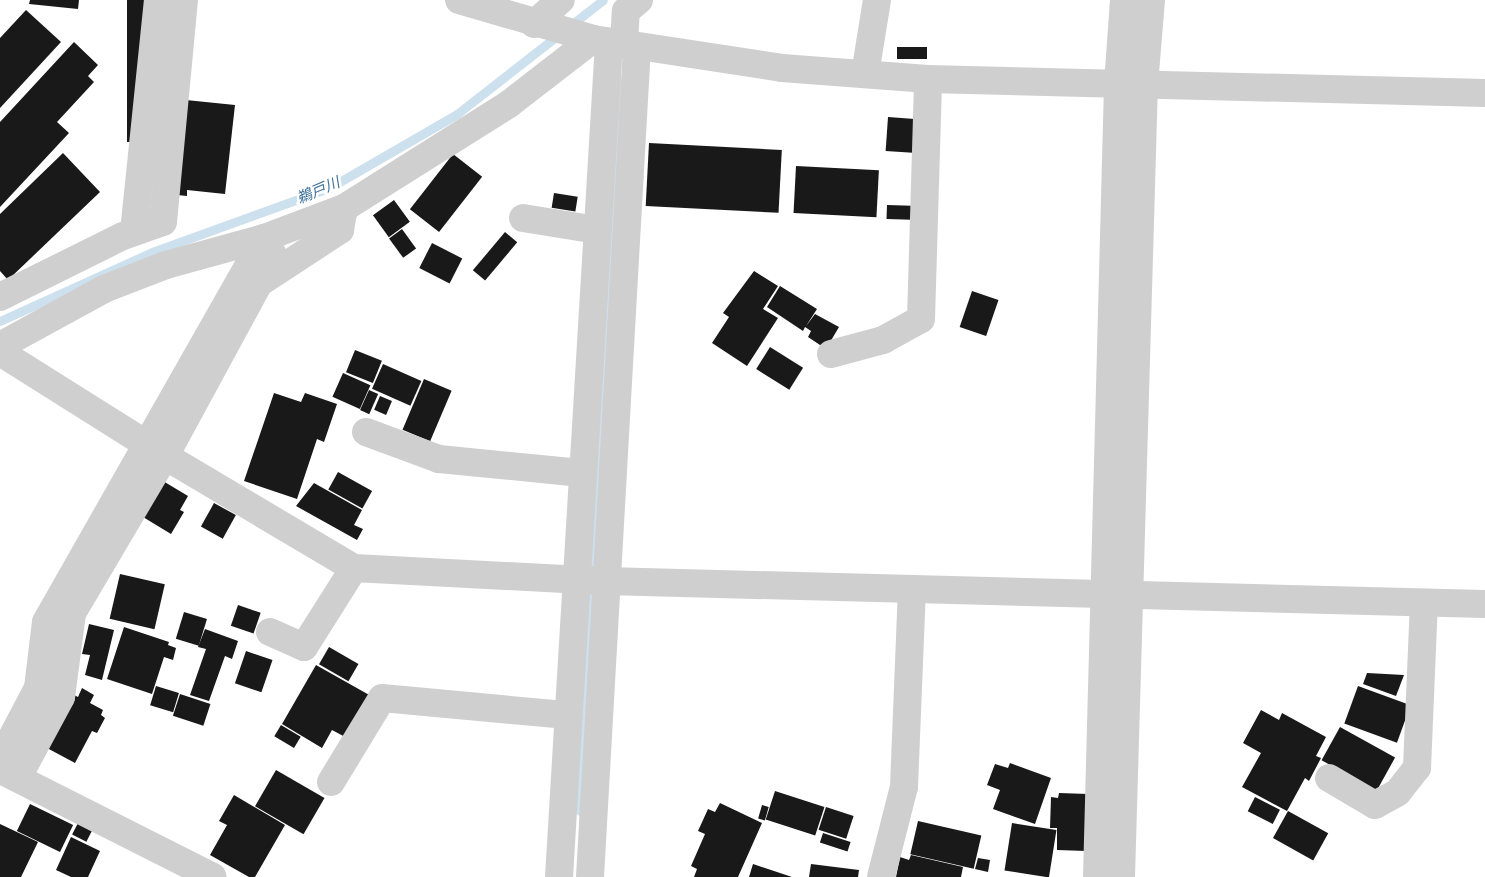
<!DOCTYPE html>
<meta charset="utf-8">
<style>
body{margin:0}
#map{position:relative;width:1485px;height:877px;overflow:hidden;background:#fff;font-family:"PT Sans","Noto Sans JP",sans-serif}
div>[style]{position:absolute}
.stream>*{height:9px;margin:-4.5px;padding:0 4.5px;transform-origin:4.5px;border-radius:4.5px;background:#cde0ee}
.building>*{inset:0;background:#191919;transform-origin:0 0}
.minor>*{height:28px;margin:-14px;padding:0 14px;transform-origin:14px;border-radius:14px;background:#cfcfcf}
span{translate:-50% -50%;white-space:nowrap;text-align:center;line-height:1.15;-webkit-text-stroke:5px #fff;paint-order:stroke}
.water-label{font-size:15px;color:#3d7098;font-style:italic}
</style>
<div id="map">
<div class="stream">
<i style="left:0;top:321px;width:167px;rotate:-24.4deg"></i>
<i style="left:152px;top:252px;width:188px;rotate:-19.9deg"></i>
<i style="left:329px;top:188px;width:148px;rotate:-30deg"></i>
<i style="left:457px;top:114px;width:185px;rotate:-38deg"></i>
<i style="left:592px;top:569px;width:485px;rotate:-86.7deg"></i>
<i style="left:580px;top:811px;width:219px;rotate:-87.1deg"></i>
</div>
<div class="building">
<i style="clip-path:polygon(30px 0,79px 0,78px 9px,29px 4px)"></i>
<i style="left:127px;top:0;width:21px;height:142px"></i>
<i style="clip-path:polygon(26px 10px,61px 42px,0 108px,0 38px)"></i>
<i style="clip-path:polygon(74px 42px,98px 65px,88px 76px,94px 82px,57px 122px,69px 133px,0 207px,0 122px)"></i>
<i style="left:897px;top:47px;width:30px;height:12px"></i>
<i style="clip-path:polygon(186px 100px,235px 105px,225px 194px,187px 190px,187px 196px,177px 195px)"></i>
<i style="left:888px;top:117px;width:27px;height:34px;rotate:4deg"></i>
<i style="left:649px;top:143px;width:133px;height:63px;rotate:3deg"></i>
<i style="clip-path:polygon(63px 153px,100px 192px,8px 280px,0 271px,0 214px)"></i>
<i style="left:453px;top:154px;width:37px;height:70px;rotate:38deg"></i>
<i style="left:796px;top:166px;width:83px;height:47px;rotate:3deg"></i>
<i style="left:554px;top:193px;width:24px;height:15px;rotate:9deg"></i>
<i style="left:394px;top:200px;width:27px;height:26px;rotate:54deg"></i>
<i style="left:887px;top:205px;width:25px;height:14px;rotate:2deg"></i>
<i style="left:402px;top:229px;width:24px;height:16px;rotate:54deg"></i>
<i style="left:505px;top:232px;width:16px;height:50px;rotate:40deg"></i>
<i style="left:432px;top:243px;width:34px;height:28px;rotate:27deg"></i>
<i style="clip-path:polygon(754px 271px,778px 286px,763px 309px,778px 318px,747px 366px,712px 343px,729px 317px,723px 313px)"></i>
<i style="clip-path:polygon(780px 286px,817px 309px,806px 326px,815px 314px,839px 327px,826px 349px,808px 337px,811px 331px,805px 327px,803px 331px,767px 307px)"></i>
<i style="left:972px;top:291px;width:28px;height:38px;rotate:19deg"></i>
<i style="left:770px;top:347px;width:39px;height:26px;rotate:32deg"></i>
<i style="left:355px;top:350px;width:29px;height:24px;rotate:22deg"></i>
<i style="left:383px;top:364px;width:42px;height:27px;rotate:24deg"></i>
<i style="left:343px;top:373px;width:30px;height:26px;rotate:24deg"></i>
<i style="left:424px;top:379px;width:30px;height:55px;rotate:23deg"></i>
<i style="left:369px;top:390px;width:10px;height:22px;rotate:24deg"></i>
<i style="clip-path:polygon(274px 393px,301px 402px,305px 393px,337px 404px,324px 442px,317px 439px,297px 499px,244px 481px)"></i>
<i style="left:380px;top:396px;width:13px;height:15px;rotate:23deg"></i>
<i style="left:338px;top:472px;width:39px;height:20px;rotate:29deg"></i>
<i style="clip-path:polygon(163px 481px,188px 496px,180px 510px,184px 512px,171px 534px,143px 517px)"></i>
<i style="clip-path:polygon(314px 483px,362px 510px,354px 525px,363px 529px,357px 540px,296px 506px)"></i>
<i style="left:214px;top:503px;width:25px;height:27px;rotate:29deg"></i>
<i style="left:120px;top:574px;width:46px;height:46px;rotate:13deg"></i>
<i style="left:238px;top:605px;width:24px;height:22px;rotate:19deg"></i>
<i style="left:184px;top:612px;width:24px;height:28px;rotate:17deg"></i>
<i style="clip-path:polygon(89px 624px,114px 630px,102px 680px,85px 675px,90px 655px,82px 654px)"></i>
<i style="clip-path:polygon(124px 627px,169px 642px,168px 645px,176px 648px,173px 660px,164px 657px,152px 694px,107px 679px)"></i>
<i style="clip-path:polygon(205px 629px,238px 641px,232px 659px,225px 656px,209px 701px,190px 695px,206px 649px,198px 647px)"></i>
<i style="left:329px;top:647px;width:34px;height:20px;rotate:30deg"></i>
<i style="left:246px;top:651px;width:28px;height:34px;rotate:19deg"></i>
<i style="clip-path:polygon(316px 665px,371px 696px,347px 738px,332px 730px,322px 748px,282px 724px)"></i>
<i style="clip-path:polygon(1367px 673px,1404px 675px,1396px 696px,1363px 684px)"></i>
<i style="left:156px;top:686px;width:24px;height:20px;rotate:17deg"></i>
<i style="left:1358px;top:686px;width:56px;height:40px;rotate:20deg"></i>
<i style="clip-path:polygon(82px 688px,94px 695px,90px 703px,103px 710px,101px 715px,105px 718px,97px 733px,92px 731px,75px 763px,47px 748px,74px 695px,78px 697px)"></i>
<i style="left:180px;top:694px;width:32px;height:23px;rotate:18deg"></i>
<i style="clip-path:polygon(1261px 710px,1279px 720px,1282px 713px,1326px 737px,1316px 756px,1321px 758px,1309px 781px,1305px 778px,1287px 811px,1242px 787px,1261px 753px,1243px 743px)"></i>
<i style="left:281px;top:725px;width:23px;height:13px;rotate:31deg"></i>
<i style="left:1340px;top:727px;width:63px;height:38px;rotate:29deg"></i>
<i style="clip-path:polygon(1010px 763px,1051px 778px,1035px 824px,993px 809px,1000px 790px,987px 785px,995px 764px,1008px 768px)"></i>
<i style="left:276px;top:770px;width:56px;height:42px;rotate:30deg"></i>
<i style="left:775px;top:791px;width:52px;height:30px;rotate:18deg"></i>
<i style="clip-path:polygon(1059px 793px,1088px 794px,1086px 851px,1057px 850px,1057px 828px,1050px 828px,1051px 797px,1058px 798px)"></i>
<i style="clip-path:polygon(234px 795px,285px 825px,255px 877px,249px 877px,210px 855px,227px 825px,219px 821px)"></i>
<i style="left:1255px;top:797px;width:28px;height:16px;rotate:27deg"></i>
<i style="clip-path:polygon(720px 803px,762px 823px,738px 877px,694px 877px,697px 869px,691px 866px,705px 834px,698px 831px,708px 809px,715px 812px)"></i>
<i style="left:30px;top:804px;width:48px;height:30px;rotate:26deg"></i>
<i style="left:762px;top:805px;width:7px;height:14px;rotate:16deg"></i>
<i style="left:826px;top:807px;width:29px;height:24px;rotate:18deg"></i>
<i style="left:1288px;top:811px;width:46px;height:31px;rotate:29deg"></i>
<i style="left:918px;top:821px;width:65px;height:34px;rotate:13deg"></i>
<i style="left:78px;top:823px;width:16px;height:13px;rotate:27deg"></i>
<i style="left:1012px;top:823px;width:45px;height:48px;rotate:9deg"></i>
<i style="clip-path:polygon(0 824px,38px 842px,21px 877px,0 877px)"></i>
<i style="left:823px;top:833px;width:29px;height:10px;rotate:18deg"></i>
<i style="clip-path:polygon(71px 837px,100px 851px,88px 877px,71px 877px,56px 870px)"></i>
<i style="clip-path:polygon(911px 855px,963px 867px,961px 877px,896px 877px,900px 857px,909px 860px)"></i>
<i style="clip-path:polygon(978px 858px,990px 860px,988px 872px,975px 869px)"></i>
<i style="clip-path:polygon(753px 864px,792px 877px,749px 877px)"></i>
<i style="clip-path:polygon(811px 864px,859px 870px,858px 877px,809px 877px)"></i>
</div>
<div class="minor">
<i style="left:459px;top:0;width:140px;rotate:16.2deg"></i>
<i style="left:593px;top:39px;width:191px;rotate:8.7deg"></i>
<i style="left:782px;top:68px;width:146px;rotate:4.3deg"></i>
<i style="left:928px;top:79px;width:557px;rotate:1.44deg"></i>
<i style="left:534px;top:24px;width:36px;rotate:-42deg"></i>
<i style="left:624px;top:45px;width:34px;rotate:-87deg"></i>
<i style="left:626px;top:11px;width:17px;rotate:-40deg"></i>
<i style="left:865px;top:74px;width:75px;rotate:-80.8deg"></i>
<i style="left:523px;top:218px;width:75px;rotate:9.2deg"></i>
<i style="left:134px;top:232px;width:233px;rotate:-84.1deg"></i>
<i style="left:273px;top:255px;width:19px;rotate:-118deg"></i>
<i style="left:264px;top:238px;width:85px;rotate:-20.6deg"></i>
<i style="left:0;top:297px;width:137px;rotate:-26.4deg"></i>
<i style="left:123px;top:236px;width:42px;rotate:-19.3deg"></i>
<i style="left:163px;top:222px;width:223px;rotate:-84.6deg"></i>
<i style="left:0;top:346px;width:119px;rotate:-28.7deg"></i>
<i style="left:104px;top:289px;width:66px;rotate:-21.2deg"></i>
<i style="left:166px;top:265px;width:102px;rotate:-15.4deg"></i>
<i style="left:0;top:352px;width:195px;rotate:32.2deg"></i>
<i style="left:165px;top:456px;width:220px;rotate:30.7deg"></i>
<i style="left:354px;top:568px;width:252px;rotate:3deg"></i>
<i style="left:606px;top:581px;width:879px;rotate:1.5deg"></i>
<i style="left:831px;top:354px;width:54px;rotate:-15.1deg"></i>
<i style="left:883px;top:340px;width:43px;rotate:-28.9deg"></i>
<i style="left:921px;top:319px;width:240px;rotate:-88.3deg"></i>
<i style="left:366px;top:432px;width:78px;rotate:20.3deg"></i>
<i style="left:439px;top:459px;width:143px;rotate:5.6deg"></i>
<i style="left:270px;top:632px;width:37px;rotate:24deg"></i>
<i style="left:304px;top:647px;width:93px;rotate:-57.7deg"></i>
<i style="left:0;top:760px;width:81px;rotate:-62.2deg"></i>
<i style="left:38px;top:688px;width:66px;rotate:-83.1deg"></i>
<i style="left:46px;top:622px;width:442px;rotate:-60.4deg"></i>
<i style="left:1px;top:770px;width:237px;rotate:26.8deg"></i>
<i style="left:18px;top:777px;width:91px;rotate:-61.7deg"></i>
<i style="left:61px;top:697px;width:85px;rotate:-82.5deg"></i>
<i style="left:72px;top:613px;width:182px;rotate:-59.4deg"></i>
<i style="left:165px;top:456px;width:197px;rotate:-61.5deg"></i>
<i style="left:259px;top:283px;width:97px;rotate:-33.2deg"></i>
<i style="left:340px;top:230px;width:22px;rotate:-80deg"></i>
<i style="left:344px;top:208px;width:195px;rotate:-32.2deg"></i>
<i style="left:509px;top:104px;width:106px;rotate:-37.7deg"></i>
<i style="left:1329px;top:778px;width:53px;rotate:30.4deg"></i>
<i style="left:1375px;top:805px;width:26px;rotate:-29deg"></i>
<i style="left:1398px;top:792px;width:31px;rotate:-52deg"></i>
<i style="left:1417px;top:768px;width:165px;rotate:-87.6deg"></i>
<i style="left:331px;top:782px;width:98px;rotate:-58.7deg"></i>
<i style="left:382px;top:698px;width:186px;rotate:5.3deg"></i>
<i style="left:559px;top:877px;width:835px;rotate:-86.57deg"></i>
<i style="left:590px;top:877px;width:831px;rotate:-86.76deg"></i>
<i style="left:881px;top:877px;width:93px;rotate:-75.7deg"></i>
<i style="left:904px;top:787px;width:196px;rotate:-87.7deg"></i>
<i style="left:1097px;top:877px;width:793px;rotate:-88.48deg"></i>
<i style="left:1118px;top:84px;width:84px;rotate:-85.9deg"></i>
<i style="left:1121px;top:877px;width:792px;rotate:-88.34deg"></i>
<i style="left:1144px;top:85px;width:85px;rotate:-85.3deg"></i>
</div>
<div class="water-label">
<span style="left:318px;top:190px;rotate:-23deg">鵜戸川</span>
</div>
</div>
